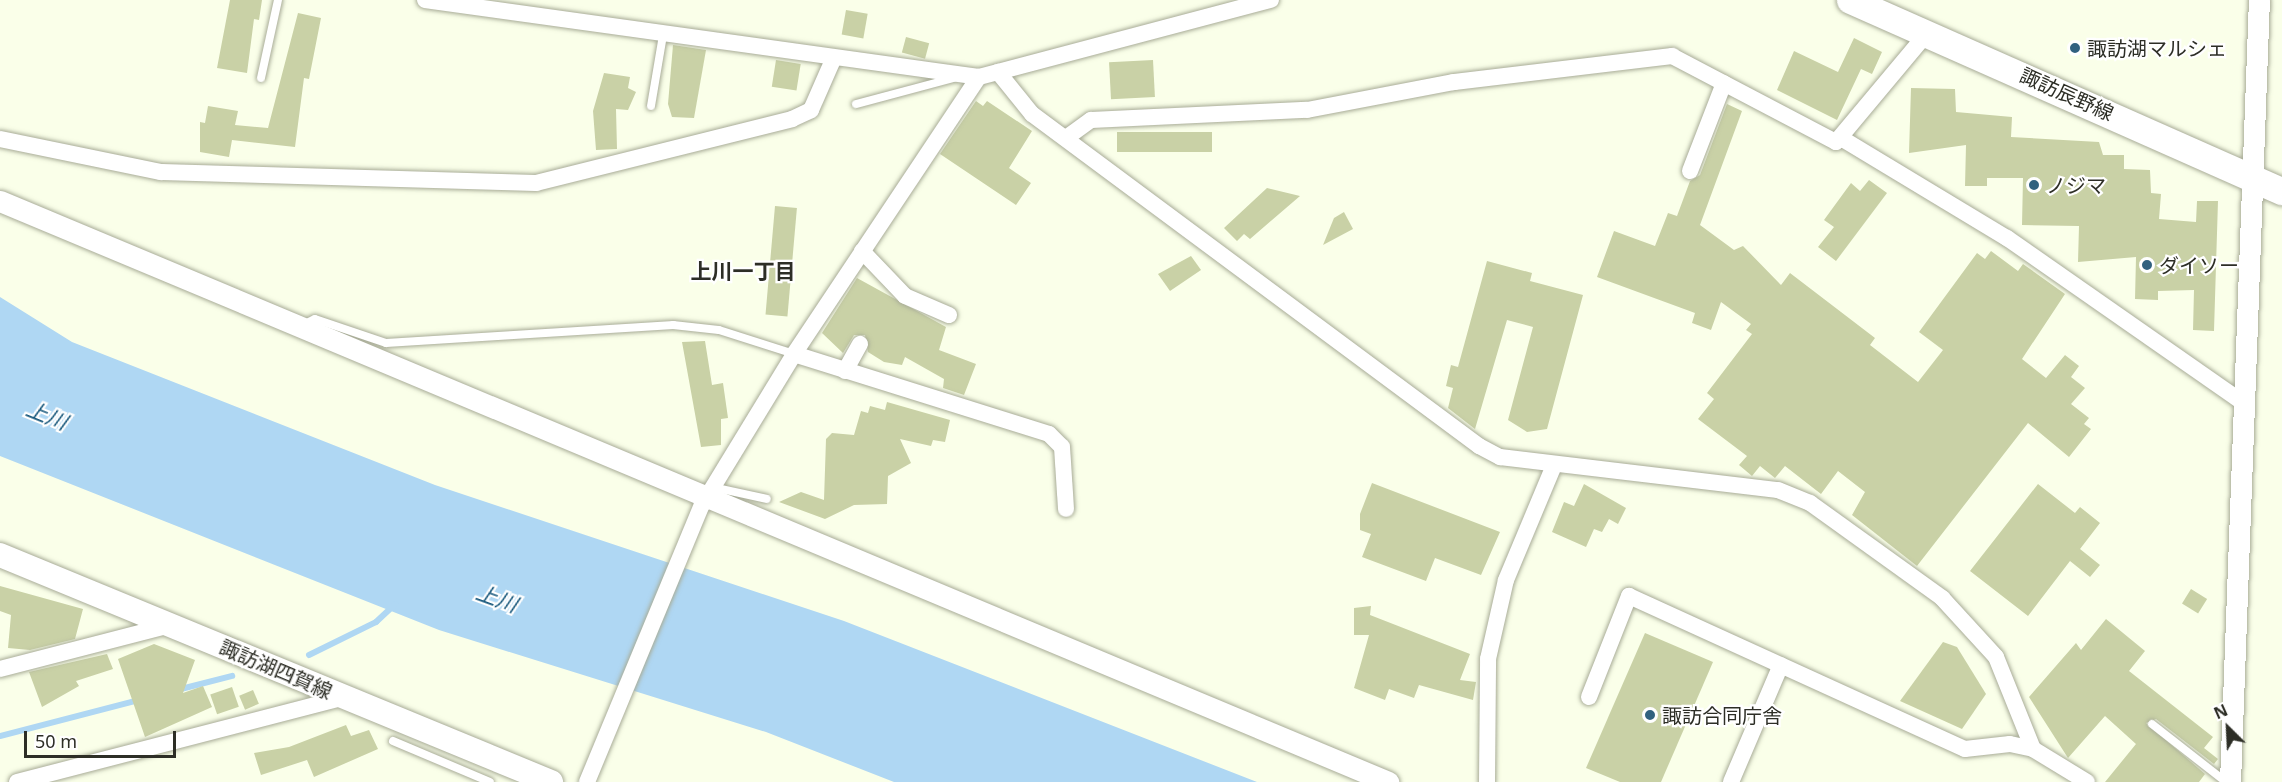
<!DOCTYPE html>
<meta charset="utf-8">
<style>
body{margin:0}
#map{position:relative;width:2282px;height:782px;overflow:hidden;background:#faffe9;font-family:"Noto Sans","Noto Sans JP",sans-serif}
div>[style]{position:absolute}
.water>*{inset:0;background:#afd7f3}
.stream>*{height:6px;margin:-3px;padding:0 3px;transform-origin:3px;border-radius:3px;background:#afd7f3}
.building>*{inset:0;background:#c9d1a6;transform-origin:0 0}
.roads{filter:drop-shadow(0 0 2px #a8ac97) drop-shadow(0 0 2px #a8ac97)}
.service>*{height:8px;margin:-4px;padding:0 4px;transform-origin:4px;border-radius:4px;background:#fff}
.minor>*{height:16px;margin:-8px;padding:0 8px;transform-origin:8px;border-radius:8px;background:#fff}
.tertiary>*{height:21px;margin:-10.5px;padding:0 10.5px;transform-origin:10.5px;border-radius:10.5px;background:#fff}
.secondary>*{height:24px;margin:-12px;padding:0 12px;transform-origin:12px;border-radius:12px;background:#fff}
.primary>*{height:27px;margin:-13.5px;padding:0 13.5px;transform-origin:13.5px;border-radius:13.5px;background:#fff}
.dots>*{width:16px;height:16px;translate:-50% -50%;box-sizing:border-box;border:3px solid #fff;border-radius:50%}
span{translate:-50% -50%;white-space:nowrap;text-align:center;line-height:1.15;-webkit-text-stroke:4.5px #fff;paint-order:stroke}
.poi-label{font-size:20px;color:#2d2e26}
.left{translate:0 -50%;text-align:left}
.street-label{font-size:20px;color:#2d2e26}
.neighbourhood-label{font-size:21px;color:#2d2e26;font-weight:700}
.water-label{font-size:21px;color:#125479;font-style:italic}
.north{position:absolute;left:2198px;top:698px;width:60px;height:60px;-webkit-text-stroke:4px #fff;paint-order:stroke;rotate:336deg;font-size:16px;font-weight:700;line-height:24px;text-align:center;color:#2d2e26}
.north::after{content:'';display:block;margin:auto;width:21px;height:27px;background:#2d2e26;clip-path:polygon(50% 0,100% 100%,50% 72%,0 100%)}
.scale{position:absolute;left:24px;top:731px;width:152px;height:27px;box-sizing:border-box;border:3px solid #2d2e26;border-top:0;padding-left:8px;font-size:18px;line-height:21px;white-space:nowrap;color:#2d2e26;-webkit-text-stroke:4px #fff;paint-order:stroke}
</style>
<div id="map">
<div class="water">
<i style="clip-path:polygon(0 297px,72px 342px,435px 485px,844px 621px,1257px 782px,894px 782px,766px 732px,439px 630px,0 456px)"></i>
</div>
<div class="stream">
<i style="left:309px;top:655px;width:75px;rotate:-26.2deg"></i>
<i style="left:376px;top:622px;width:26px;rotate:-43deg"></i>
<i style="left:177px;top:690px;width:57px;rotate:-14.3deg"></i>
<i style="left:0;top:736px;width:144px;rotate:-14.5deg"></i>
</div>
<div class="building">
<i style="clip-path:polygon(230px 0,262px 0,259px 20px,254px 19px,247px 73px,217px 68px)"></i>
<i style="left:846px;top:10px;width:22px;height:25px;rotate:10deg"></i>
<i style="clip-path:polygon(298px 13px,321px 18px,309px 79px,304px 78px,295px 147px,232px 140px,229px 157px,200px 152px,200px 122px,205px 123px,208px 106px,238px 111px,235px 125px,268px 128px)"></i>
<i style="left:906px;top:37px;width:24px;height:16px;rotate:15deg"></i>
<i style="clip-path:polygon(1854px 38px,1882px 52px,1872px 74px,1861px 69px,1837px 120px,1777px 90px,1794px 51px,1838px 72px)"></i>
<i style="clip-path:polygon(673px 45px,706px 50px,694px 118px,672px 117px,668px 104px)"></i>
<i style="left:776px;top:60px;width:25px;height:27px;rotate:9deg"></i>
<i style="left:1153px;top:60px;width:37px;height:44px;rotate:87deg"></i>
<i style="clip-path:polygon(604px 73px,630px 77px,628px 88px,636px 92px,628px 110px,616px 109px,617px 149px,596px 150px,593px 111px)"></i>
<i style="clip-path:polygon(1911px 88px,1955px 89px,1956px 112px,2012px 117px,2011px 137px,2099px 142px,2103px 155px,2124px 155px,2124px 169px,2150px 170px,2151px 193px,2161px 194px,2159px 219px,2196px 222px,2197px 201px,2218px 201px,2214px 331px,2193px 330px,2194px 290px,2158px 291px,2158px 300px,2135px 299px,2136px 257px,2078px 262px,2079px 226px,2022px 225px,2023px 178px,1987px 178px,1987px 186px,1965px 186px,1966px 145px,1909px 153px)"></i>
<i style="clip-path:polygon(976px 101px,983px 106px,987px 101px,1032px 131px,1009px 168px,1031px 183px,1016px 205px,940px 154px)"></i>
<i style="clip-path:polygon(1727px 104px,1742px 111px,1700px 225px,1734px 250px,1743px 246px,1781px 285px,1790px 273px,1875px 338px,1870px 345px,1918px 382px,1943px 350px,1919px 332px,1977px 253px,1985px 259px,1991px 251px,2018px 271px,2023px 264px,2065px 294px,2022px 359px,2046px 378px,2065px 355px,2079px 366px,2071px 377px,2085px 388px,2071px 404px,2089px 418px,2084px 424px,2091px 429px,2069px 457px,2028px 423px,1917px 566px,1852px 515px,1865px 492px,1838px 471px,1821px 494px,1785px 466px,1775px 478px,1760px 466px,1752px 476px,1739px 465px,1747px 456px,1698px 419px,1714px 399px,1707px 393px,1752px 334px,1746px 330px,1751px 324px,1721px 302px,1711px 330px,1692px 323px,1695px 313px,1597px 277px,1614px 231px,1655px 246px,1668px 213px,1677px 216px,1690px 181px,1700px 175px)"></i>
<i style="left:1212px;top:132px;width:20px;height:95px;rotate:90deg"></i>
<i style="clip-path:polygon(1869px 180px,1887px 193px,1836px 261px,1818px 247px,1834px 227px,1824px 220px,1851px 183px,1860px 191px)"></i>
<i style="clip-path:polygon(1267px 188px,1300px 196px,1250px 239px,1244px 234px,1237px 241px,1224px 228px)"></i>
<i style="left:775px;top:206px;width:22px;height:109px;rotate:5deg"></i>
<i style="clip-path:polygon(1344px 212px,1353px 229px,1323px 245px,1334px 218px)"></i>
<i style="clip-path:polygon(1191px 256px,1201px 270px,1170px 291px,1158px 274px)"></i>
<i style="clip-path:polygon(1487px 261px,1532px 273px,1530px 281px,1583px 295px,1547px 429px,1527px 432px,1508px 420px,1533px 327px,1507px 320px,1475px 429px,1448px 408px,1453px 388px,1446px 386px,1451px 365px,1458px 367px)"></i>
<i style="clip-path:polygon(857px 278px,946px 327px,939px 350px,976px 364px,964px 395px,943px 388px,944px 379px,905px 357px,902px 365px,884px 362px,868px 352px,865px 335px,854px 335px,843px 353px,822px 333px)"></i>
<i style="clip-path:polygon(705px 341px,712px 385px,723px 383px,728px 418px,721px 419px,721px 445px,701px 447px,682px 342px)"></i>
<i style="clip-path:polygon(887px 402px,950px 420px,945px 442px,933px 440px,931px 446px,900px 439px,911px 463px,888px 476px,887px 504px,854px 505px,825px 519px,779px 502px,801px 492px,824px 500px,826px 439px,832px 433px,854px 435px,861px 411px,868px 413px,870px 406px,885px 410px)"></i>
<i style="clip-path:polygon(1372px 483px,1500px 532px,1481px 575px,1435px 558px,1426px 581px,1362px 557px,1371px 534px,1360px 530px,1360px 514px)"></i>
<i style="clip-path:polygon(1584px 484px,1626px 508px,1618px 524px,1609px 519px,1602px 532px,1594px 529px,1586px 547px,1552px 532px,1564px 502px,1574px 506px)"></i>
<i style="clip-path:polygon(2038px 484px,2075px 513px,2080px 507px,2100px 523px,2080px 549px,2100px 565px,2090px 577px,2070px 561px,2028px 616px,1970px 571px)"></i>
<i style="clip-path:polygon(0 586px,83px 609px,75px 639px,30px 650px,8px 648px,11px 615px,0 611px)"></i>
<i style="left:2191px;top:589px;width:19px;height:17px;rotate:32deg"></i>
<i style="clip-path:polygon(1371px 606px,1370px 615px,1470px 654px,1460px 680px,1476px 682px,1473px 700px,1419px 685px,1414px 698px,1389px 689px,1385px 700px,1354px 688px,1369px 635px,1354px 635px,1354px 608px)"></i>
<i style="clip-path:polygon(2106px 619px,2145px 651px,2129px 671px,2213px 737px,2204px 748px,2218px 759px,2214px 764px,2156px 719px,2146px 723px,2205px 774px,2199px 782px,2105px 782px,2136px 744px,2105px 716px,2068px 758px,2029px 697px,2076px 643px,2081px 650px)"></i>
<i style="clip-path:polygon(1645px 633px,1713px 662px,1661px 782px,1620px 782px,1586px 768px)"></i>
<i style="clip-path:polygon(1943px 642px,1957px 647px,1986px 694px,1962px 729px,1900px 701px)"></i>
<i style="clip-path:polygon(154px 644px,195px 660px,183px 693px,203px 686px,212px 707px,145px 737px,118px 659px)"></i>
<i style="clip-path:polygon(107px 654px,113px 669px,76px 681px,79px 686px,42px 707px,29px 672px)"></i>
<i style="left:232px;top:687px;width:21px;height:23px;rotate:71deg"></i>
<i style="left:253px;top:690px;width:15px;height:15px;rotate:67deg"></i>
<i style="clip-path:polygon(346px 725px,351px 736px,369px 730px,378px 749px,314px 777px,307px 760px,261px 775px,254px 753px,289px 747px)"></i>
</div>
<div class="roads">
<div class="service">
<i style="left:261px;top:78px;width:80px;rotate:-77.7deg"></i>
<i style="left:856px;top:104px;width:101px;rotate:-14.9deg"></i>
<i style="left:651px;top:106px;width:72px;rotate:-80.4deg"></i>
<i style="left:303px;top:325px;width:13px;rotate:-27deg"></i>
<i style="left:315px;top:319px;width:75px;rotate:18.7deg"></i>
<i style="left:386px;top:343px;width:288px;rotate:-3.6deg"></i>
<i style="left:673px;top:325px;width:46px;rotate:6.2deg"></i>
<i style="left:719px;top:330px;width:79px;rotate:17.7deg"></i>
<i style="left:712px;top:487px;width:56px;rotate:12.3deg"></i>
<i style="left:2152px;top:724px;width:94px;rotate:38.1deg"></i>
<i style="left:393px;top:741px;width:105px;rotate:22.9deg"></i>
</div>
<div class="minor">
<i style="left:425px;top:0;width:559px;rotate:7.91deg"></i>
<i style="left:979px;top:77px;width:302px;rotate:-14.8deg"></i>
<i style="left:998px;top:72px;width:54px;rotate:51deg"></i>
<i style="left:1032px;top:114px;width:557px;rotate:36.6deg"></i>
<i style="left:1479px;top:446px;width:24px;rotate:28deg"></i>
<i style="left:1500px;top:457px;width:280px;rotate:6.8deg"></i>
<i style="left:1778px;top:490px;width:35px;rotate:22deg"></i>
<i style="left:1810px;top:503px;width:163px;rotate:35.7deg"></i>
<i style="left:1942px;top:598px;width:80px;rotate:47.5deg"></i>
<i style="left:1996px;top:657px;width:99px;rotate:68.1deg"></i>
<i style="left:2033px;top:749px;width:63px;rotate:31.4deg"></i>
<i style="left:1066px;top:138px;width:31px;rotate:-36deg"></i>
<i style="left:1091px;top:120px;width:216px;rotate:-2.7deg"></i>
<i style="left:1307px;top:110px;width:150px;rotate:-10.8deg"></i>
<i style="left:1454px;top:82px;width:220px;rotate:-6.8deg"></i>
<i style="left:1672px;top:56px;width:185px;rotate:27.7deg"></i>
<i style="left:1836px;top:142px;width:142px;rotate:-50.1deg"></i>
<i style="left:1841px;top:138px;width:194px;rotate:31.1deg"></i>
<i style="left:2007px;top:238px;width:287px;rotate:34.9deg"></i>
<i style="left:0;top:139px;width:164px;rotate:11.6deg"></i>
<i style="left:161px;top:172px;width:375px;rotate:1.7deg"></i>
<i style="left:536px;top:183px;width:264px;rotate:-14deg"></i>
<i style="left:792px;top:119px;width:21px;rotate:-25deg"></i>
<i style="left:811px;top:110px;width:55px;rotate:-66.3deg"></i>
<i style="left:1690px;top:171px;width:94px;rotate:-68.9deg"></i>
<i style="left:862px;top:251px;width:62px;rotate:46.3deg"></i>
<i style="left:905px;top:296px;width:48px;rotate:23.4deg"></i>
<i style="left:794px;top:354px;width:267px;rotate:17.4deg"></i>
<i style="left:1049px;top:434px;width:18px;rotate:45deg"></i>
<i style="left:1062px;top:447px;width:62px;rotate:86.3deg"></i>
<i style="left:845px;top:371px;width:31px;rotate:-61deg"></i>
<i style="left:0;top:669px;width:176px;rotate:-14.5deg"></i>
<i style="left:1589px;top:697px;width:109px;rotate:-68.4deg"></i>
<i style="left:1629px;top:596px;width:369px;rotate:24.5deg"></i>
<i style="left:1965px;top:749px;width:45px;rotate:-6.3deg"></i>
<i style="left:2010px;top:744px;width:24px;rotate:12deg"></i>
<i style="left:17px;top:782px;width:339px;rotate:-14.5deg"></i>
<i style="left:587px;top:782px;width:300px;rotate:-67.5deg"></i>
<i style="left:702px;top:505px;width:177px;rotate:-58.6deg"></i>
<i style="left:794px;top:354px;width:333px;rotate:-56.3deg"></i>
<i style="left:1487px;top:782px;width:123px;rotate:-89.5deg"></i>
<i style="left:1488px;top:659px;width:81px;rotate:-77.2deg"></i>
<i style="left:1506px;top:580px;width:125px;rotate:-67.3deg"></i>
<i style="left:1731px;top:782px;width:127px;rotate:-66.9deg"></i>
</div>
<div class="tertiary">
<i style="left:0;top:201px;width:1505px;rotate:22.71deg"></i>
<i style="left:2230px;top:782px;width:783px;rotate:-87.88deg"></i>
</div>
<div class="secondary">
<i style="left:0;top:555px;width:596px;rotate:22.39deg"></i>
</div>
<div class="primary">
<i style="left:1850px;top:0;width:472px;rotate:23.9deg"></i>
</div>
</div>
<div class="dots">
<i style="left:2075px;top:48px;background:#31617f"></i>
<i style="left:2034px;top:185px;background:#31617f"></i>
<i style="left:2147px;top:265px;background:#31617f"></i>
<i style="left:1650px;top:715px;background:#31617f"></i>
</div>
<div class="poi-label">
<span class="left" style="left:2087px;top:48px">諏訪湖マルシェ</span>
<span class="left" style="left:2046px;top:185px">ノジマ</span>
<span class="left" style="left:2159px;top:265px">ダイソー</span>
<span class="left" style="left:1662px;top:715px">諏訪合同庁舎</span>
</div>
<div class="street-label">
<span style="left:2067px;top:94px;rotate:24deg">諏訪辰野線</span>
<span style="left:276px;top:669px;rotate:23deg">諏訪湖四賀線</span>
</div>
<div class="neighbourhood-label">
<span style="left:743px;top:271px">上川一丁目</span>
</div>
<div class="water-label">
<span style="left:47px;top:415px;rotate:22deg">上川</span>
<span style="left:497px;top:598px;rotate:20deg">上川</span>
</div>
<div class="north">N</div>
<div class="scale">50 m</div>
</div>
